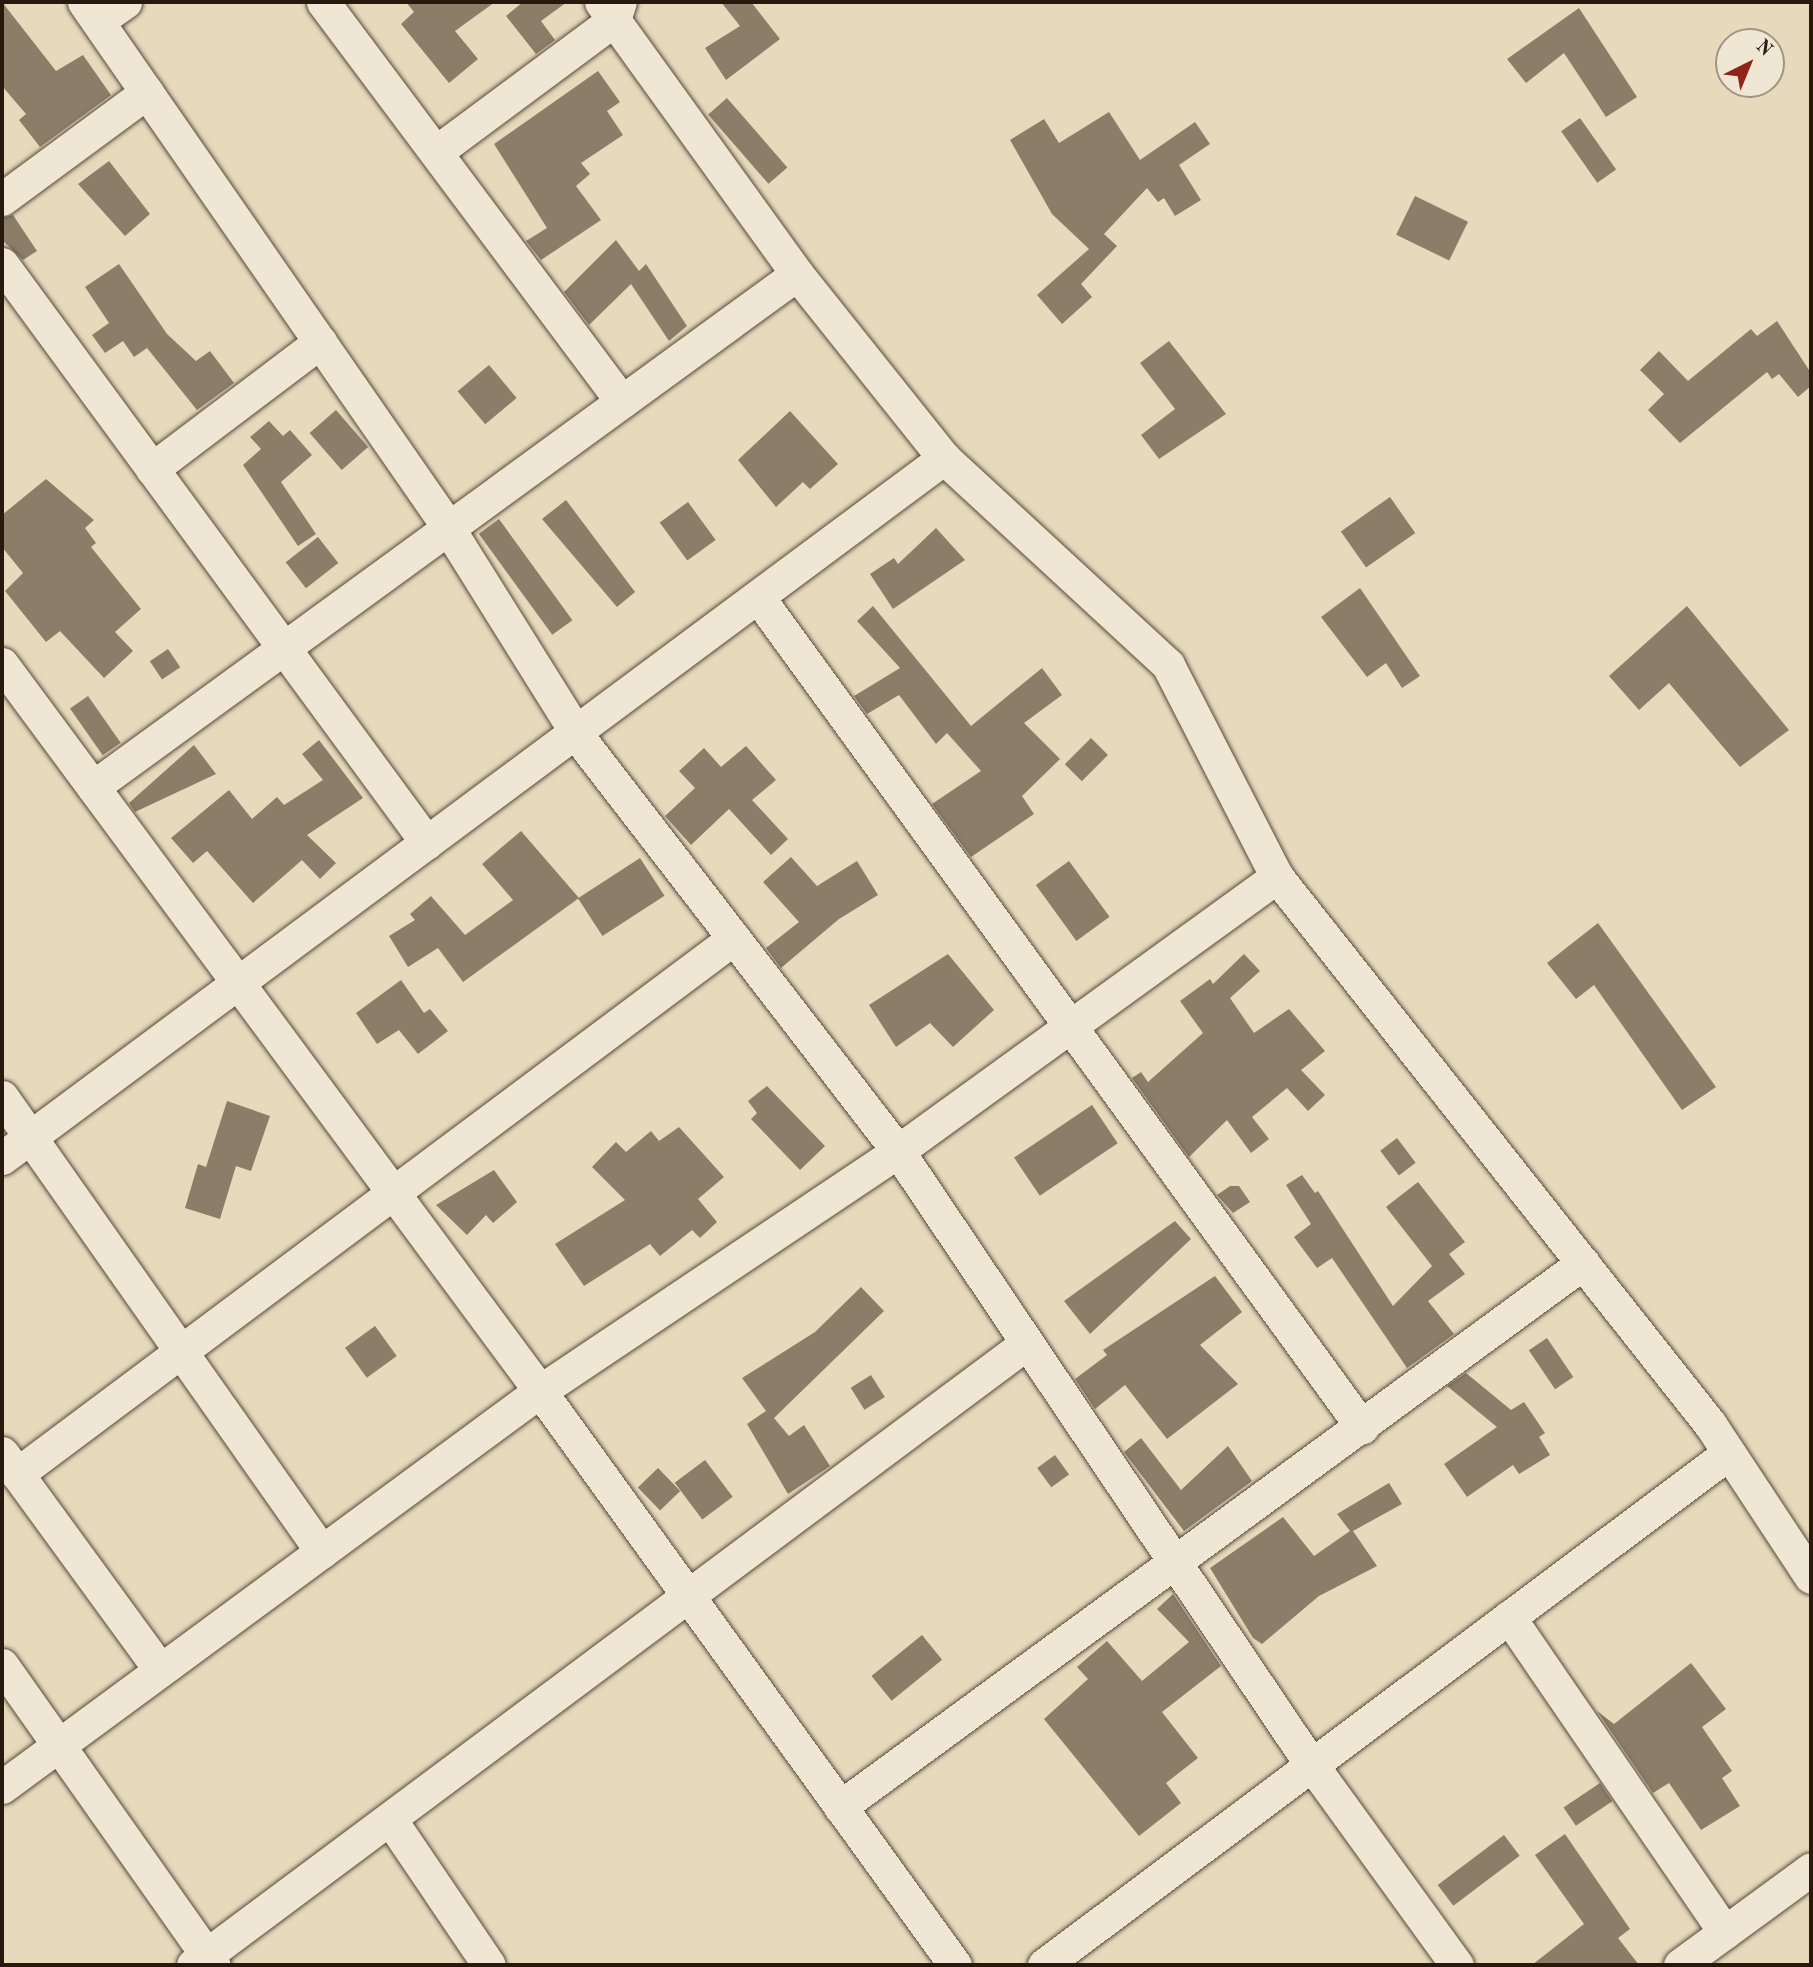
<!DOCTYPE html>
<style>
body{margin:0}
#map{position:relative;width:1813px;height:1967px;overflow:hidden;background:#e7dabc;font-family:"Old Standard TT",serif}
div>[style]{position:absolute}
.building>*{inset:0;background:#8b7d68;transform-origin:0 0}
.roads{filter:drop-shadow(0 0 2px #57493a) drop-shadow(0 0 2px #57493a)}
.street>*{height:33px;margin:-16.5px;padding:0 16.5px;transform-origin:16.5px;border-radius:16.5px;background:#efe7d3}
span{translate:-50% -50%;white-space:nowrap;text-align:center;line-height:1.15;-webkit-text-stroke:5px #efe7d3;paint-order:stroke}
.frame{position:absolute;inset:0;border:4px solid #27190e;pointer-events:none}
.north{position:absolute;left:1715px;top:28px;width:70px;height:70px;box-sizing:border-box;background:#efe7d3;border:2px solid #9f9584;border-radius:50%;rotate:43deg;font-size:19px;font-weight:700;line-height:28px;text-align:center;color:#27190e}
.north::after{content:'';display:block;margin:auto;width:24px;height:32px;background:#8f2418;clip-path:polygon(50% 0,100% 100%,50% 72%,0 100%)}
</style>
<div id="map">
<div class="building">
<i style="clip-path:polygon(2px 2px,56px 71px,83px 55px,111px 95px,40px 147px,19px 120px,26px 114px,2px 86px)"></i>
<i style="clip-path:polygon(406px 2px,495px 2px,455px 31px,478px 59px,449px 83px,401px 24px,414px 12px)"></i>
<i style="clip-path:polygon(523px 2px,567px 2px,541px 21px,555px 40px,536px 54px,506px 16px)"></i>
<i style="clip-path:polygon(721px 2px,751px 2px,780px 39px,726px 80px,705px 48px,740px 26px)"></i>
<i style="clip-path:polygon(1579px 8px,1637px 97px,1606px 117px,1564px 53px,1526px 83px,1507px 59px)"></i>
<i style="clip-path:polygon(598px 71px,620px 102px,607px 111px,623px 135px,581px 163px,590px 174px,576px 186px,601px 220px,541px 260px,526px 241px,547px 228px,494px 144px)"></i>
<i style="left:727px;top:98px;width:92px;height:25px;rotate:49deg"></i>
<i style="clip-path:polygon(1109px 112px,1140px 160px,1195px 122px,1210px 144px,1179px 165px,1201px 200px,1175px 216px,1164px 198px,1158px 202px,1147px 188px,1104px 234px,1117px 246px,1081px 284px,1092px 297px,1062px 324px,1037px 295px,1089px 249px,1052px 214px,1010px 140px,1044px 119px,1059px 143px)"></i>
<i style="left:1580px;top:118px;width:63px;height:23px;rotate:55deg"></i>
<i style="clip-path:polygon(109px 161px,150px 214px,125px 236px,78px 184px)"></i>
<i style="left:1415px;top:196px;width:59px;height:43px;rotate:26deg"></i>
<i style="clip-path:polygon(13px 215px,37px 251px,23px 260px,2px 240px,2px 218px)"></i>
<i style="clip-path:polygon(616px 240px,639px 271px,646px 264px,687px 326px,669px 341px,631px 284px,589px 325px,564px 292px)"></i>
<i style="clip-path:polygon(119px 264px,167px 334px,196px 361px,210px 351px,234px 383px,197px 410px,147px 348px,134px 357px,123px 341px,105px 353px,92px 335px,109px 323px,85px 287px)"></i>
<i style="clip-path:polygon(1777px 321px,1811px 373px,1811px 386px,1798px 397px,1779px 374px,1772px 379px,1767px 372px,1680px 443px,1648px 410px,1664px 394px,1640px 370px,1659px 351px,1688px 381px,1751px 329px,1757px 336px)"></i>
<i style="clip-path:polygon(1169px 341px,1226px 414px,1159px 459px,1141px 435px,1175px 409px,1140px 363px)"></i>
<i style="left:489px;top:365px;width:43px;height:41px;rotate:50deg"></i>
<i style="left:336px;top:410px;width:49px;height:35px;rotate:49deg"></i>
<i style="clip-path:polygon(790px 411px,838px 464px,810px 489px,803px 482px,776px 507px,738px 460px)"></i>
<i style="clip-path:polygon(269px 421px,283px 436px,290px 430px,312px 455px,281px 482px,316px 534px,298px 546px,243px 465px,261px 449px,250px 437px)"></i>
<i style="clip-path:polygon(46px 479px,94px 520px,85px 528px,96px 543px,91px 547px,141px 609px,115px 632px,133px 651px,104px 678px,60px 631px,46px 642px,5px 591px,23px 573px,2px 547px,2px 515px)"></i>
<i style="left:1390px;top:497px;width:44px;height:60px;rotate:55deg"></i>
<i style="clip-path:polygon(566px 500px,635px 592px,617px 607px,542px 519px)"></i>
<i style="left:688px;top:502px;width:47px;height:35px;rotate:54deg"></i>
<i style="left:499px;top:519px;width:125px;height:25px;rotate:54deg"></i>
<i style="clip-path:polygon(936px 528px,965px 560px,893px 609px,870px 574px,894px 558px,898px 564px)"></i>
<i style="left:318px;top:537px;width:33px;height:41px;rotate:52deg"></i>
<i style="clip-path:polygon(1360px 588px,1420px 676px,1402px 688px,1386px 663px,1367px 677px,1321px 617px)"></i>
<i style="clip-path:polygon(873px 606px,971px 726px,1042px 668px,1062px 695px,1024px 723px,1060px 759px,1022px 796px,1034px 814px,971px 857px,932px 804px,981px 771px,947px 733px,936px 744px,899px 695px,867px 714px,854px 696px,900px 668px,857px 621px)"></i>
<i style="clip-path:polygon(1687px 606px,1789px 730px,1740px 767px,1669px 683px,1639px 710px,1609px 676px)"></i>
<i style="left:168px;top:649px;width:22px;height:22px;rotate:56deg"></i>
<i style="left:88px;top:696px;width:57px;height:22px;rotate:55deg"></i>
<i style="left:1091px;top:738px;width:24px;height:37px;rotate:45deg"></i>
<i style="clip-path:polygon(319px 740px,363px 798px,307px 835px,336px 863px,320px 879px,302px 860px,253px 903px,207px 851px,193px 863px,171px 838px,229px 790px,252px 819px,277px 797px,284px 805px,323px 780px,302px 754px)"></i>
<i style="clip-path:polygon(194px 745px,216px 774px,135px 812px,129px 803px)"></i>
<i style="clip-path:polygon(746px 746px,776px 780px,752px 800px,788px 839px,771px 855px,729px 809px,691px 845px,665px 816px,695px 788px,679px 771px,704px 748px,721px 767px)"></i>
<i style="clip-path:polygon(521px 831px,579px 898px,463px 982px,438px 948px,408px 967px,389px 936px,415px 920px,410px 914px,431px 896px,465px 935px,513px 900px,482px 864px)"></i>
<i style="clip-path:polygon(791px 857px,817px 886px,857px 861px,878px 895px,839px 919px,781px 968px,766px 948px,799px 922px,763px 882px)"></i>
<i style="left:640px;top:858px;width:45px;height:74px;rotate:57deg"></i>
<i style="left:1069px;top:861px;width:69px;height:41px;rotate:54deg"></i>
<i style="clip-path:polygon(1598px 923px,1716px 1087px,1682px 1110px,1594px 985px,1576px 999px,1547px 963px)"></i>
<i style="clip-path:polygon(948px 954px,994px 1010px,953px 1047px,930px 1023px,896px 1047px,869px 1005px)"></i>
<i style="clip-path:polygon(1244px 954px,1260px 971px,1230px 998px,1254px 1033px,1289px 1009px,1325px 1051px,1301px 1070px,1325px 1095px,1308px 1111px,1287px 1088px,1252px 1117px,1269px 1139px,1251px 1153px,1227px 1120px,1189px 1157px,1132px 1078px,1141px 1072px,1148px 1082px,1203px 1033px,1180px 1001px,1210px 979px,1213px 984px)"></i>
<i style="clip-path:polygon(401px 980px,424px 1013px,430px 1009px,448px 1031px,418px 1054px,399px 1030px,377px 1044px,356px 1013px)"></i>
<i style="clip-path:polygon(767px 1086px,825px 1146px,800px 1170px,751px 1119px,757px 1113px,748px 1101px)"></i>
<i style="clip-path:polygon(227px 1101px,270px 1116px,251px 1171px,236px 1166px,220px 1219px,185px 1208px,198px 1164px,206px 1167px)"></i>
<i style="left:1092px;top:1105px;width:46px;height:94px;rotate:56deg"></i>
<i style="clip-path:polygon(679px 1127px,724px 1177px,698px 1199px,717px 1222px,700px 1238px,692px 1230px,660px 1256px,650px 1244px,584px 1286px,555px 1244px,625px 1200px,592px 1167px,616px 1142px,626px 1152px,651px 1131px,659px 1141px)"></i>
<i style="left:1397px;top:1138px;width:31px;height:21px;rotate:53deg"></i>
<i style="clip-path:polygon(494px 1170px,517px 1202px,493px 1223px,486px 1215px,467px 1235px,436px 1205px)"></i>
<i style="clip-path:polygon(1302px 1175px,1315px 1193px,1318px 1191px,1393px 1306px,1432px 1266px,1386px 1207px,1418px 1182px,1465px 1242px,1449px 1254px,1465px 1274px,1428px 1301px,1454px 1334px,1407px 1368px,1332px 1258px,1317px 1268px,1294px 1237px,1311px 1224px,1286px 1185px)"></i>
<i style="clip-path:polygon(1230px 1186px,1239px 1186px,1250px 1202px,1233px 1213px,1217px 1195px)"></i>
<i style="clip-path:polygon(1175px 1221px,1191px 1239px,1090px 1334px,1064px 1301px)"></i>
<i style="clip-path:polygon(1215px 1276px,1242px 1312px,1200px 1345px,1238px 1384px,1167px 1439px,1125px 1385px,1095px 1409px,1075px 1379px,1107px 1355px,1103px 1350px)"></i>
<i style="clip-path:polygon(861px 1287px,884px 1311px,774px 1418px,789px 1436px,804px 1425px,830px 1466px,788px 1494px,747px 1424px,766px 1411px,742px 1378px,815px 1332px)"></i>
<i style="left:375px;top:1326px;width:37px;height:37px;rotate:54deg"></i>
<i style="left:1547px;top:1338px;width:47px;height:22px;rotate:56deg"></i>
<i style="clip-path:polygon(1466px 1373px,1511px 1410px,1524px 1402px,1545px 1433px,1539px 1437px,1550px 1455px,1519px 1474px,1513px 1465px,1467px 1497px,1444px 1464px,1497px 1427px,1447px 1386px)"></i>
<i style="left:871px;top:1375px;width:26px;height:24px;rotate:58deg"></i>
<i style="clip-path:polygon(1141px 1438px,1181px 1490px,1228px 1446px,1252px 1481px,1184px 1531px,1124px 1452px)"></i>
<i style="left:1055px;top:1455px;width:24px;height:22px;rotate:54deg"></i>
<i style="left:705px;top:1460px;width:46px;height:38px;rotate:53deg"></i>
<i style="left:658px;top:1468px;width:32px;height:28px;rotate:46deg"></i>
<i style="clip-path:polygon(1389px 1483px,1402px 1504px,1353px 1531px,1377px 1566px,1319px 1596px,1262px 1644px,1253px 1638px,1210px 1568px,1283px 1517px,1314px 1556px,1350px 1531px,1337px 1514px)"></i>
<i style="clip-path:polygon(1173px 1594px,1221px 1666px,1162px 1712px,1198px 1758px,1166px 1783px,1181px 1803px,1139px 1836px,1044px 1719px,1088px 1679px,1077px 1667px,1107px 1641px,1142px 1681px,1189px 1642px,1157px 1609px)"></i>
<i style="left:922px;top:1635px;width:32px;height:65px;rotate:51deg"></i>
<i style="clip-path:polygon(1691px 1663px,1726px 1709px,1702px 1727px,1732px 1771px,1722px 1778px,1740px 1806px,1701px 1830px,1669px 1783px,1653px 1793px,1597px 1711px,1614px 1724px)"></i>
<i style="left:1600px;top:1783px;width:22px;height:44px;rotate:56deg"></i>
<i style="clip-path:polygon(1565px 1834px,1630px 1929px,1618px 1938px,1639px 1965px,1532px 1965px,1584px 1924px,1535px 1855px)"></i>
<i style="left:1504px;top:1835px;width:26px;height:83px;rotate:53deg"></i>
</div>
<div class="roads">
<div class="street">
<i style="left:84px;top:2px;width:628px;rotate:55.25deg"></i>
<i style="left:442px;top:518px;width:261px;rotate:58deg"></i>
<i style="left:580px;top:739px;width:520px;rotate:52.34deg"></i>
<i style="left:898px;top:1151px;width:727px;rotate:56.05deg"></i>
<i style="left:1304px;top:1754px;width:261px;rotate:54.1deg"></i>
<i style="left:323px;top:2px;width:499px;rotate:53.2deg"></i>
<i style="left:601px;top:2px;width:335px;rotate:54.2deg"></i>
<i style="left:797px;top:274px;width:236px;rotate:51.4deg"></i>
<i style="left:944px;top:458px;width:305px;rotate:42.7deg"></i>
<i style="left:1168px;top:665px;width:238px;rotate:62.8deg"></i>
<i style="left:1277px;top:877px;width:698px;rotate:51.64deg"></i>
<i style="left:1710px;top:1424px;width:183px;rotate:56.6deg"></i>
<i style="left:98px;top:21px;width:33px;rotate:-35deg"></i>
<i style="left:436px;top:152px;width:222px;rotate:-36.6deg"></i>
<i style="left:614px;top:20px;width:19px;rotate:-72deg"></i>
<i style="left:2px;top:199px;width:180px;rotate:-36.4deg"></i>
<i style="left:2px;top:264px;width:718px;rotate:53.72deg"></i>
<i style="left:152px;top:469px;width:211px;rotate:-37.1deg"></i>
<i style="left:758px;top:597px;width:1027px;rotate:53.96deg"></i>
<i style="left:2px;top:664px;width:904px;rotate:53.5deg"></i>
<i style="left:540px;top:1391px;width:708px;rotate:54.13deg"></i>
<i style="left:93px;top:787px;width:871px;rotate:-36.08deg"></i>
<i style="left:2px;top:1097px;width:556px;rotate:54.88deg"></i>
<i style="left:2px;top:1158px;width:1174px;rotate:-36.62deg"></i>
<i style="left:2px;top:1453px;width:268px;rotate:53.9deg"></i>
<i style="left:17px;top:1474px;width:895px;rotate:-36.78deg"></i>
<i style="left:1509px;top:1617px;width:382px;rotate:55.6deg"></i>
<i style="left:2px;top:1665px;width:367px;rotate:54.8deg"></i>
<i style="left:2px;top:1787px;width:668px;rotate:-36.36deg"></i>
<i style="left:540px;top:1391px;width:431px;rotate:-33.8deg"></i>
<i style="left:898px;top:1151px;width:468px;rotate:-35.9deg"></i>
<i style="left:840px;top:1807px;width:921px;rotate:-36.21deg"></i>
<i style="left:390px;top:1819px;width:176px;rotate:55.9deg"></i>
<i style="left:193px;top:1965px;width:1040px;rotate:-36.72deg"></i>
<i style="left:1044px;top:1965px;width:855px;rotate:-36.78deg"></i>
<i style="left:1680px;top:1965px;width:162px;rotate:-36.2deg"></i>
</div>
</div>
<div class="frame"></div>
<div class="north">N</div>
</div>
